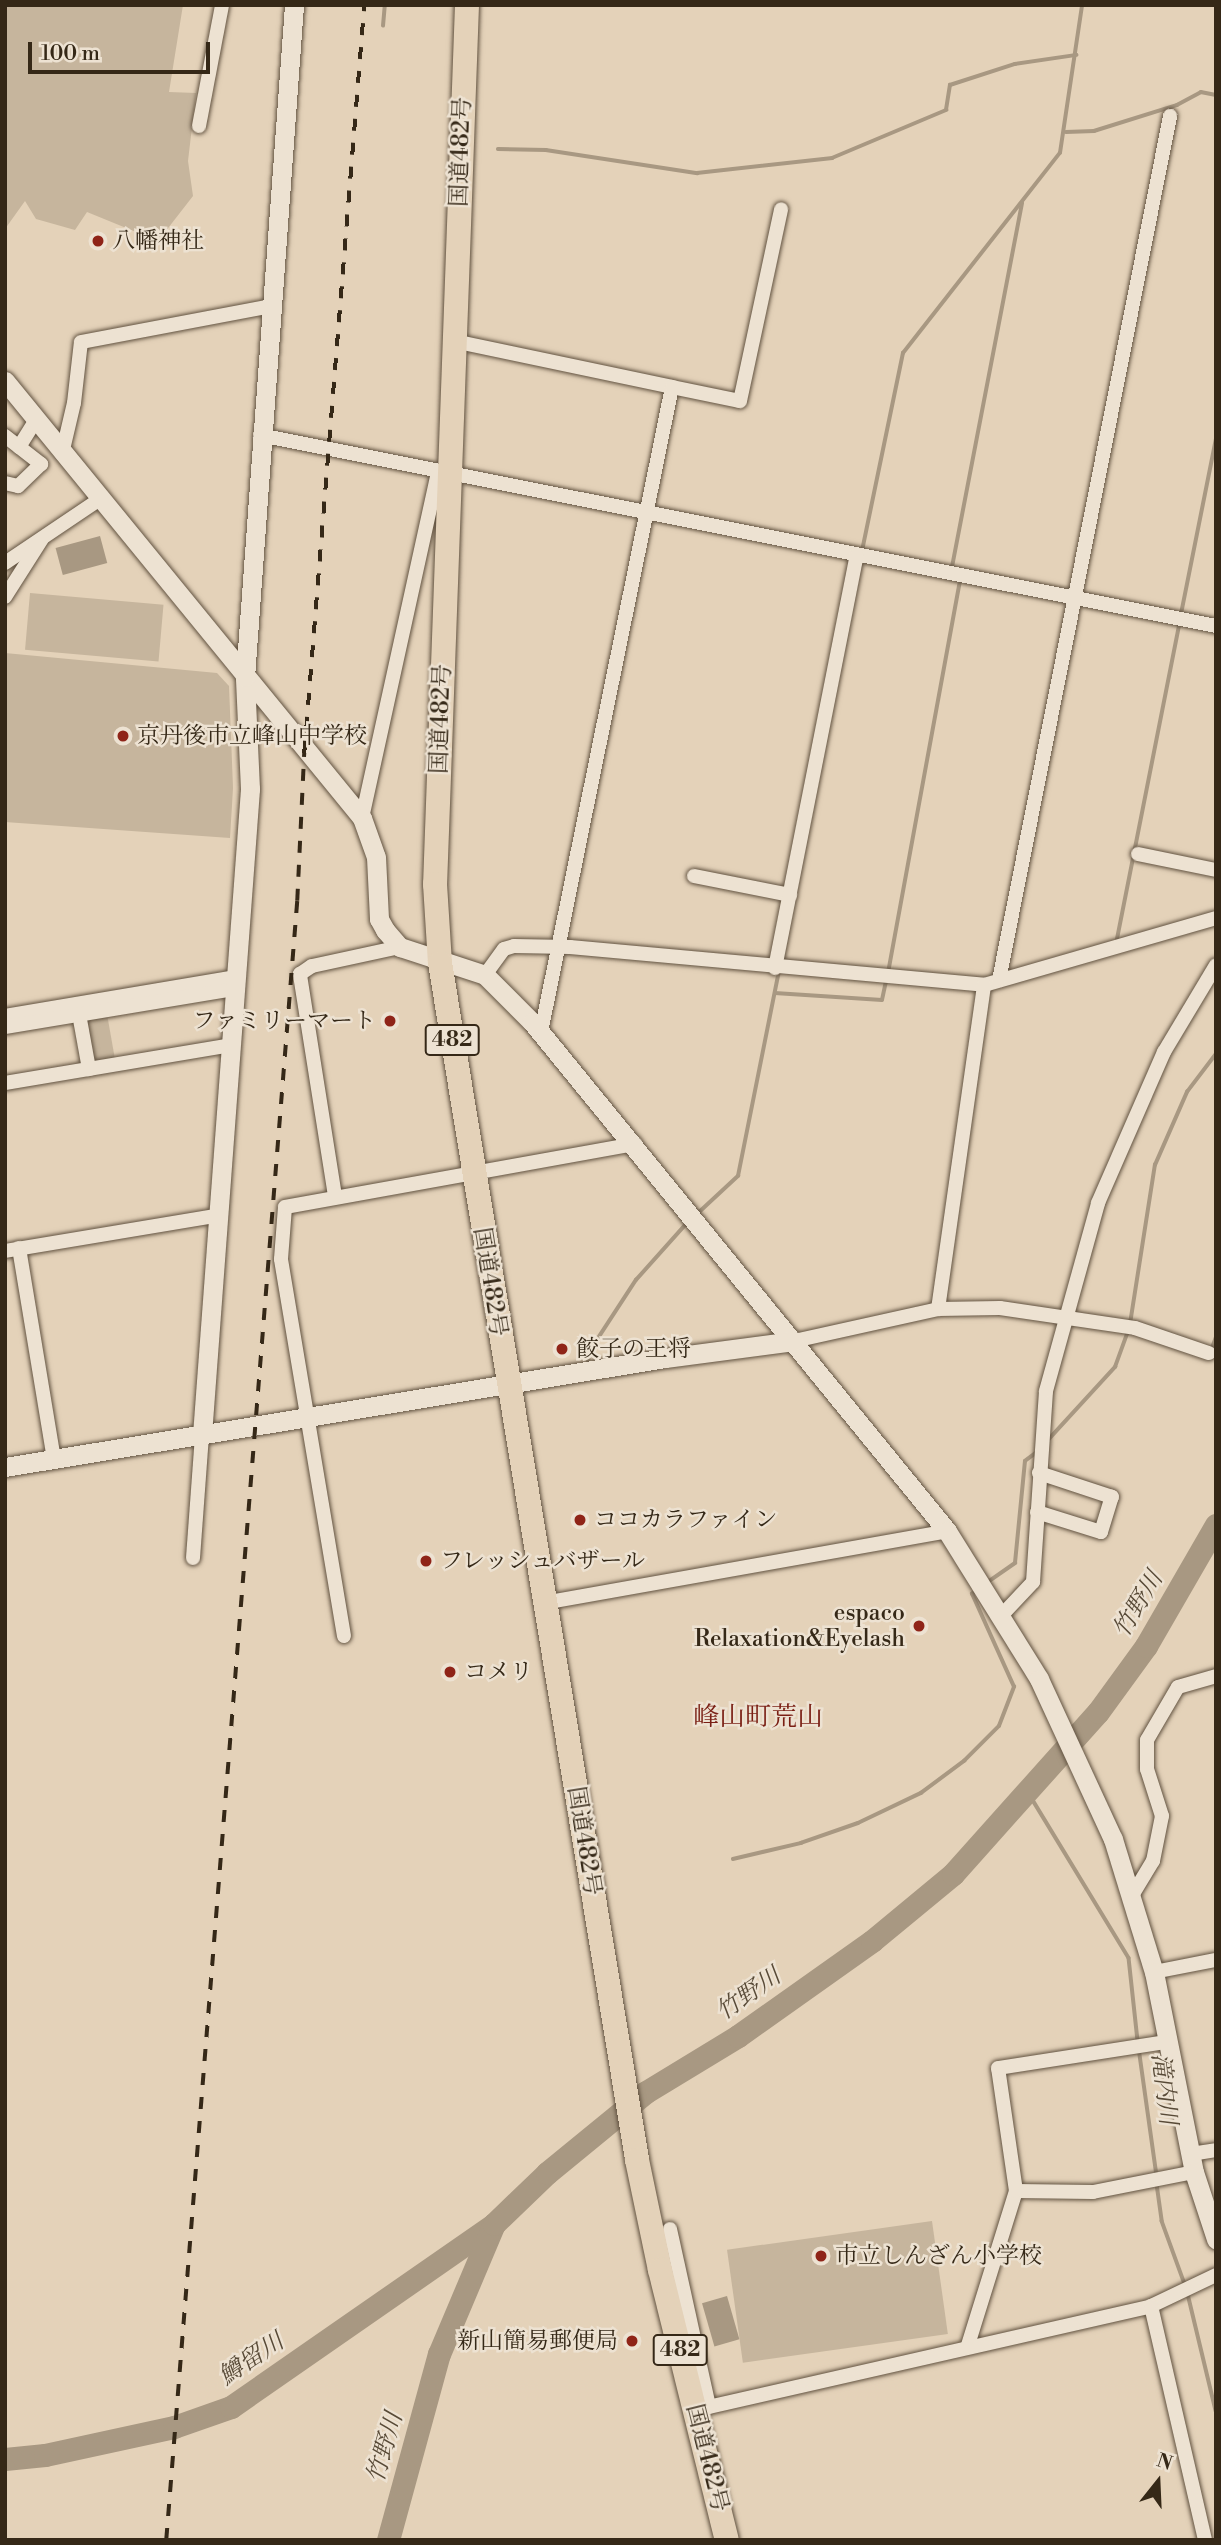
<!DOCTYPE html>
<meta charset="utf-8">
<style>
body{margin:0}
#map{position:relative;width:1221px;height:2545px;overflow:hidden;background:#e4d2b9;font-family:"Libre Bodoni","Noto Serif JP",serif}
div>[style]{position:absolute}
.green>*{inset:0;background:#c6b59d;transform-origin:0 0}
.water>*{inset:0;background:#a89882;transform-origin:0 0}
.stream>*{height:3.5px;margin:-1.75px;padding:0 1.75px;transform-origin:1.75px;border-radius:1.75px;background:#a89882}
.river>*{height:23px;margin:-11.5px;padding:0 11.5px;transform-origin:11.5px;border-radius:11.5px;background:#a89882}
.roads{filter:drop-shadow(0 0 2px #615240) drop-shadow(0 0 2px #615240)}
.street>*{height:14px;margin:-7px;padding:0 7px;transform-origin:7px;border-radius:7px;background:#ede2d2}
.secondary>*{height:19px;margin:-9.5px;padding:0 9.5px;transform-origin:9.5px;border-radius:9.5px;background:#ede2d2}
.highway>*{height:24px;margin:-12px;padding:0 12px;transform-origin:12px;border-radius:12px;background:#e4d2b9}
.rail>*{height:3.5px;margin-top:-1.75px;transform-origin:0;background:repeating-linear-gradient(90deg,#352817 0 12px,transparent 0 24px)}
.dots>*{width:19px;height:19px;translate:-50% -50%;box-sizing:border-box;border:4px solid #ede2d2;border-radius:50%}
span{translate:-50% -50%;white-space:nowrap;text-align:center;line-height:1.15;-webkit-text-stroke:5px #ede2d2;paint-order:stroke}
.shield-label span{padding:2px 5px;background:#ede2d2;border:2px solid;border-radius:5px;-webkit-text-stroke-width:0}
.shield-label{font-size:21px;color:#352817;font-weight:700}
.street-label{font-size:23px;color:#352817}
.poi-label{font-size:23px;color:#352817}
.left{translate:0 -50%;text-align:left}
.right{translate:-100% -50%;text-align:right}
.water-label{font-size:24px;color:#584a37;font-style:italic}
.quarter-label{font-size:26px;color:#7a1f14}
.frame{position:absolute;inset:0;border:7px solid #352817;pointer-events:none}
.north{position:absolute;left:1123px;top:2447px;width:70px;height:70px;-webkit-text-stroke:5px #ede2d2;paint-order:stroke;rotate:18deg;font-size:19px;font-weight:700;line-height:28px;text-align:center;color:#352817}
.north::after{content:'';display:block;margin:auto;width:24px;height:32px;background:#352817;clip-path:polygon(50% 0,100% 100%,50% 72%,0 100%)}
.scale{position:absolute;left:28px;top:42px;width:182px;height:32px;box-sizing:border-box;border:4px solid #352817;border-top:0;padding-left:9px;font-size:21px;line-height:24px;white-space:nowrap;color:#352817;-webkit-text-stroke:5px #ede2d2;paint-order:stroke}
</style>
<div id="map">
<div class="green">
<i style="clip-path:polygon(5px 5px,183px 5px,169px 92px,196px 93px,188px 161px,193px 196px,158px 241px,87px 212px,75px 230px,36px 219px,25px 201px,5px 229px)"></i>
<i style="left:30px;top:593px;width:134px;height:57px;rotate:5deg"></i>
<i style="clip-path:polygon(5px 653px,217px 673px,229px 686px,233px 788px,230px 838px,5px 822px)"></i>
<i style="left:107px;top:1014px;width:46px;height:23px;rotate:80deg"></i>
<i style="left:932px;top:2221px;width:114px;height:207px;rotate:82deg"></i>
</div>
<div class="water">
<i style="left:100px;top:536px;width:28px;height:46px;rotate:75deg"></i>
<i style="left:727px;top:2296px;width:45px;height:26px;rotate:74deg"></i>
</div>
<div class="stream">
<i style="left:552px;top:5px;width:8px"></i>
<i style="left:383px;top:26px;width:21px;rotate:-85deg"></i>
<i style="left:1066px;top:132px;width:28px;rotate:-2deg"></i>
<i style="left:1094px;top:131px;width:87px;rotate:-17.4deg"></i>
<i style="left:1177px;top:105px;width:27px;rotate:-28deg"></i>
<i style="left:1201px;top:92px;width:15px;rotate:11deg"></i>
<i style="left:498px;top:149px;width:48px;rotate:1.2deg"></i>
<i style="left:546px;top:150px;width:153px;rotate:8.7deg"></i>
<i style="left:697px;top:173px;width:136px;rotate:-6.3deg"></i>
<i style="left:832px;top:158px;width:124px;rotate:-22.8deg"></i>
<i style="left:946px;top:110px;width:25px;rotate:-81deg"></i>
<i style="left:950px;top:85px;width:68px;rotate:-17.9deg"></i>
<i style="left:1015px;top:64px;width:62px;rotate:-8.4deg"></i>
<i style="left:862px;top:551px;width:202px;rotate:-78.3deg"></i>
<i style="left:903px;top:353px;width:254px;rotate:-51.9deg"></i>
<i style="left:1060px;top:153px;width:150px;rotate:-81.5deg"></i>
<i style="left:952px;top:567px;width:370px;rotate:-79.1deg"></i>
<i style="left:1181px;top:614px;width:178px;rotate:-78.7deg"></i>
<i style="left:1117px;top:939px;width:324px;rotate:-78.8deg"></i>
<i style="left:888px;top:973px;width:401px;rotate:-79.6deg"></i>
<i style="left:775px;top:993px;width:107px;rotate:3.7deg"></i>
<i style="left:882px;top:1000px;width:19px;rotate:-78deg"></i>
<i style="left:697px;top:1214px;width:56px;rotate:-42.8deg"></i>
<i style="left:738px;top:1176px;width:209px;rotate:-78.7deg"></i>
<i style="left:1130px;top:1324px;width:161px;rotate:-81.1deg"></i>
<i style="left:1155px;top:1165px;width:80px;rotate:-66.3deg"></i>
<i style="left:1187px;top:1092px;width:48px;rotate:-52.7deg"></i>
<i style="left:1212px;top:1348px;width:12px;rotate:-70deg"></i>
<i style="left:588px;top:1365px;width:13px;rotate:-86deg"></i>
<i style="left:589px;top:1352px;width:86px;rotate:-56.9deg"></i>
<i style="left:636px;top:1280px;width:75px;rotate:-48.2deg"></i>
<i style="left:1049px;top:1439px;width:98px;rotate:-47.5deg"></i>
<i style="left:1115px;top:1367px;width:38px;rotate:-70deg"></i>
<i style="left:988px;top:1582px;width:33px;rotate:-35deg"></i>
<i style="left:1015px;top:1563px;width:102px;rotate:-84.4deg"></i>
<i style="left:1025px;top:1461px;width:15px;rotate:-37deg"></i>
<i style="left:1028px;top:1792px;width:194px;rotate:58.7deg"></i>
<i style="left:1129px;top:1958px;width:83px;rotate:83.8deg"></i>
<i style="left:733px;top:1859px;width:70px;rotate:-13.2deg"></i>
<i style="left:801px;top:1843px;width:60px;rotate:-19.3deg"></i>
<i style="left:858px;top:1823px;width:70px;rotate:-25.5deg"></i>
<i style="left:921px;top:1793px;width:54px;rotate:-36.7deg"></i>
<i style="left:964px;top:1761px;width:49px;rotate:-45deg"></i>
<i style="left:999px;top:1726px;width:42px;rotate:-69deg"></i>
<i style="left:1014px;top:1687px;width:102px;rotate:-114.3deg"></i>
<i style="left:972px;top:1594px;width:5px;rotate:-37deg"></i>
<i style="left:1139px;top:2048px;width:129px;rotate:82deg"></i>
<i style="left:1157px;top:2184px;width:37px;rotate:82deg"></i>
<i style="left:1162px;top:2221px;width:70px;rotate:70deg"></i>
<i style="left:1188px;top:2294px;width:120px;rotate:76.5deg"></i>
</div>
<div class="river">
<i style="left:5px;top:2459px;width:40px;rotate:-5.7deg"></i>
<i style="left:45px;top:2455px;width:132px;rotate:-12.2deg"></i>
<i style="left:174px;top:2427px;width:60px;rotate:-19.3deg"></i>
<i style="left:231px;top:2407px;width:320px;rotate:-34.8deg"></i>
<i style="left:388px;top:2540px;width:193px;rotate:-74.7deg"></i>
<i style="left:439px;top:2354px;width:141px;rotate:-67.1deg"></i>
<i style="left:494px;top:2224px;width:74px;rotate:-43.9deg"></i>
<i style="left:547px;top:2173px;width:128px;rotate:-39.3deg"></i>
<i style="left:646px;top:2092px;width:108px;rotate:-31.3deg"></i>
<i style="left:738px;top:2036px;width:164px;rotate:-35.3deg"></i>
<i style="left:872px;top:1941px;width:105px;rotate:-39.6deg"></i>
<i style="left:953px;top:1874px;width:217px;rotate:-48.2deg"></i>
<i style="left:1098px;top:1712px;width:82px;rotate:-54deg"></i>
<i style="left:1146px;top:1646px;width:140px;rotate:-60deg"></i>
</div>
<div class="roads">
<div class="street">
<i style="left:199px;top:126px;width:123px;rotate:-79.2deg"></i>
<i style="left:454px;top:341px;width:223px;rotate:11.9deg"></i>
<i style="left:260px;top:435px;width:975px;rotate:11.3deg"></i>
<i style="left:5px;top:436px;width:46px;rotate:37.9deg"></i>
<i style="left:41px;top:464px;width:32px;rotate:136deg"></i>
<i style="left:18px;top:486px;width:13px;rotate:-167deg"></i>
<i style="left:19px;top:447px;width:31px;rotate:-58deg"></i>
<i style="left:62px;top:454px;width:52px;rotate:-76.8deg"></i>
<i style="left:74px;top:403px;width:61px;rotate:-83.5deg"></i>
<i style="left:81px;top:342px;width:193px;rotate:-10.7deg"></i>
<i style="left:5px;top:563px;width:115px;rotate:-34deg"></i>
<i style="left:5px;top:597px;width:69px;rotate:-57.5deg"></i>
<i style="left:362px;top:818px;width:355px;rotate:-77.6deg"></i>
<i style="left:1138px;top:854px;width:80px;rotate:11.6deg"></i>
<i style="left:694px;top:876px;width:98px;rotate:11.2deg"></i>
<i style="left:775px;top:968px;width:421px;rotate:-78.8deg"></i>
<i style="left:485px;top:975px;width:32px;rotate:-54deg"></i>
<i style="left:504px;top:949px;width:10px;rotate:-17deg"></i>
<i style="left:514px;top:946px;width:56px;rotate:1deg"></i>
<i style="left:570px;top:947px;width:416px;rotate:5.2deg"></i>
<i style="left:984px;top:985px;width:241px;rotate:-16.1deg"></i>
<i style="left:999px;top:980px;width:881px;rotate:-78.8deg"></i>
<i style="left:79px;top:1014px;width:56px;rotate:79.7deg"></i>
<i style="left:5px;top:1016px;width:233px;rotate:-9.6deg"></i>
<i style="left:5px;top:1027px;width:233px;rotate:-9.4deg"></i>
<i style="left:541px;top:1032px;width:658px;rotate:-78.52deg"></i>
<i style="left:672px;top:387px;width:69px;rotate:11.6deg"></i>
<i style="left:740px;top:401px;width:196px;rotate:-77.9deg"></i>
<i style="left:5px;top:1083px;width:229px;rotate:-9.5deg"></i>
<i style="left:335px;top:1196px;width:225px;rotate:-99deg"></i>
<i style="left:300px;top:974px;width:14px;rotate:-34deg"></i>
<i style="left:312px;top:966px;width:90px;rotate:-12.2deg"></i>
<i style="left:19px;top:1248px;width:214px;rotate:80.6deg"></i>
<i style="left:5px;top:1251px;width:217px;rotate:-9.5deg"></i>
<i style="left:938px;top:1309px;width:327px;rotate:-81.9deg"></i>
<i style="left:794px;top:1341px;width:148px;rotate:-12.5deg"></i>
<i style="left:938px;top:1309px;width:62px;rotate:-0.9deg"></i>
<i style="left:1000px;top:1308px;width:136px;rotate:8.4deg"></i>
<i style="left:1135px;top:1328px;width:78px;rotate:18.7deg"></i>
<i style="left:1037px;top:1512px;width:67px;rotate:17.4deg"></i>
<i style="left:1101px;top:1532px;width:37px;rotate:-73deg"></i>
<i style="left:1112px;top:1497px;width:77px;rotate:-161.8deg"></i>
<i style="left:193px;top:1558px;width:123px;rotate:-85.8deg"></i>
<i style="left:544px;top:1603px;width:409px;rotate:-10.1deg"></i>
<i style="left:1001px;top:1616px;width:47px;rotate:-46.7deg"></i>
<i style="left:1033px;top:1582px;width:191px;rotate:-86.1deg"></i>
<i style="left:1046px;top:1391px;width:195px;rotate:-74.5deg"></i>
<i style="left:1098px;top:1203px;width:165px;rotate:-66.4deg"></i>
<i style="left:1164px;top:1052px;width:101px;rotate:-59.1deg"></i>
<i style="left:344px;top:1636px;width:382px;rotate:-99.5deg"></i>
<i style="left:281px;top:1259px;width:52px;rotate:-85.6deg"></i>
<i style="left:285px;top:1207px;width:356px;rotate:-10.2deg"></i>
<i style="left:1133px;top:1894px;width:39px;rotate:-59deg"></i>
<i style="left:1153px;top:1861px;width:46px;rotate:-78.7deg"></i>
<i style="left:1162px;top:1816px;width:49px;rotate:-107.7deg"></i>
<i style="left:1147px;top:1769px;width:29px;rotate:-90deg"></i>
<i style="left:1147px;top:1740px;width:61px;rotate:-59.7deg"></i>
<i style="left:1178px;top:1687px;width:40px;rotate:-16deg"></i>
<i style="left:1154px;top:1972px;width:63px;rotate:-11deg"></i>
<i style="left:1191px;top:2154px;width:25px;rotate:-9deg"></i>
<i style="left:1016px;top:2191px;width:77px;rotate:0.7deg"></i>
<i style="left:1093px;top:2192px;width:103px;rotate:-11.2deg"></i>
<i style="left:670px;top:2229px;width:182px;rotate:77.6deg"></i>
<i style="left:1151px;top:2306px;width:72px;rotate:-25.5deg"></i>
<i style="left:968px;top:2345px;width:161px;rotate:-72.7deg"></i>
<i style="left:1016px;top:2191px;width:124px;rotate:-98.3deg"></i>
<i style="left:998px;top:2068px;width:170px;rotate:-8.8deg"></i>
<i style="left:695px;top:2410px;width:468px;rotate:-12.8deg"></i>
<i style="left:1151px;top:2306px;width:240px;rotate:77deg"></i>
</div>
<div class="secondary">
<i style="left:5px;top:381px;width:564px;rotate:50.75deg"></i>
<i style="left:362px;top:818px;width:41px;rotate:70.3deg"></i>
<i style="left:376px;top:857px;width:62px;rotate:87.2deg"></i>
<i style="left:379px;top:919px;width:13px;rotate:61deg"></i>
<i style="left:385px;top:930px;width:23px;rotate:49deg"></i>
<i style="left:400px;top:947px;width:89px;rotate:18.2deg"></i>
<i style="left:485px;top:975px;width:66px;rotate:45deg"></i>
<i style="left:532px;top:1022px;width:657px;rotate:50.81deg"></i>
<i style="left:947px;top:1531px;width:174px;rotate:58.1deg"></i>
<i style="left:1039px;top:1679px;width:176px;rotate:65.2deg"></i>
<i style="left:1113px;top:1839px;width:139px;rotate:72.9deg"></i>
<i style="left:1154px;top:1972px;width:204px;rotate:78.7deg"></i>
<i style="left:1194px;top:2172px;width:71px;rotate:71.8deg"></i>
<i style="left:202px;top:1435px;width:648px;rotate:-85.75deg"></i>
<i style="left:250px;top:789px;width:112px;rotate:-92.6deg"></i>
<i style="left:245px;top:677px;width:674px;rotate:-85.83deg"></i>
<i style="left:5px;top:1467px;width:669px;rotate:-9.38deg"></i>
<i style="left:665px;top:1358px;width:130px;rotate:-7.5deg"></i>
</div>
<div class="highway">
<i style="left:467px;top:5px;width:880px;rotate:92.08deg"></i>
<i style="left:435px;top:884px;width:79px;rotate:86.4deg"></i>
<i style="left:440px;top:963px;width:1213px;rotate:80.65deg"></i>
<i style="left:637px;top:2160px;width:112px;rotate:78.2deg"></i>
<i style="left:660px;top:2270px;width:278px;rotate:76.1deg"></i>
</div>
</div>
<div class="rail">
<i style="left:166px;top:2540px;width:1644px;rotate:-85.43deg"></i>
<i style="left:297px;top:901px;width:148px;rotate:-87.3deg"></i>
<i style="left:304px;top:753px;width:750px;rotate:-85.41deg"></i>
</div>
<div class="dots">
<i style="left:98px;top:241px;background:#8f2418"></i>
<i style="left:123px;top:736px;background:#8f2418"></i>
<i style="left:390px;top:1021px;background:#8f2418"></i>
<i style="left:562px;top:1349px;background:#8f2418"></i>
<i style="left:580px;top:1520px;background:#8f2418"></i>
<i style="left:426px;top:1561px;background:#8f2418"></i>
<i style="left:919px;top:1626px;background:#8f2418"></i>
<i style="left:450px;top:1672px;background:#8f2418"></i>
<i style="left:821px;top:2256px;background:#8f2418"></i>
<i style="left:632px;top:2341px;background:#8f2418"></i>
</div>
<div class="shield-label">
<span style="left:452px;top:1040px">482</span>
<span style="left:680px;top:2350px">482</span>
</div>
<div class="street-label">
<span style="left:461px;top:152px;rotate:-88deg">国道482号</span>
<span style="left:441px;top:719px;rotate:-88deg">国道482号</span>
<span style="left:490px;top:1282px;rotate:81deg">国道482号</span>
<span style="left:584px;top:1841px;rotate:81deg">国道482号</span>
<span style="left:707px;top:2458px;rotate:76deg">国道482号</span>
</div>
<div class="poi-label">
<span class="left" style="left:112px;top:241px">八幡神社</span>
<span class="left" style="left:137px;top:736px">京丹後市立峰山中学校</span>
<span class="right" style="left:376px;top:1021px">ファミリーマート</span>
<span class="left" style="left:576px;top:1349px">餃子の王将</span>
<span class="left" style="left:594px;top:1520px">ココカラファイン</span>
<span class="left" style="left:440px;top:1561px">フレッシュバザール</span>
<span class="right" style="left:905px;top:1626px">espaco<br>Relaxation&amp;Eyelash</span>
<span class="left" style="left:464px;top:1672px">コメリ</span>
<span class="left" style="left:835px;top:2256px">市立しんざん小学校</span>
<span class="right" style="left:618px;top:2341px">新山簡易郵便局</span>
</div>
<div class="water-label">
<span style="left:1139px;top:1605px;rotate:-59deg">竹野川</span>
<span style="left:749px;top:1995px;rotate:-35deg">竹野川</span>
<span style="left:1163px;top:2089px;rotate:83deg">滝内川</span>
<span style="left:252px;top:2360px;rotate:-34deg">鱒留川</span>
<span style="left:386px;top:2448px;rotate:-74deg">竹野川</span>
</div>
<div class="quarter-label">
<span style="left:758px;top:1718px">峰山町荒山</span>
</div>
<div class="frame"></div>
<div class="north">N</div>
<div class="scale">100 m</div>
</div>
